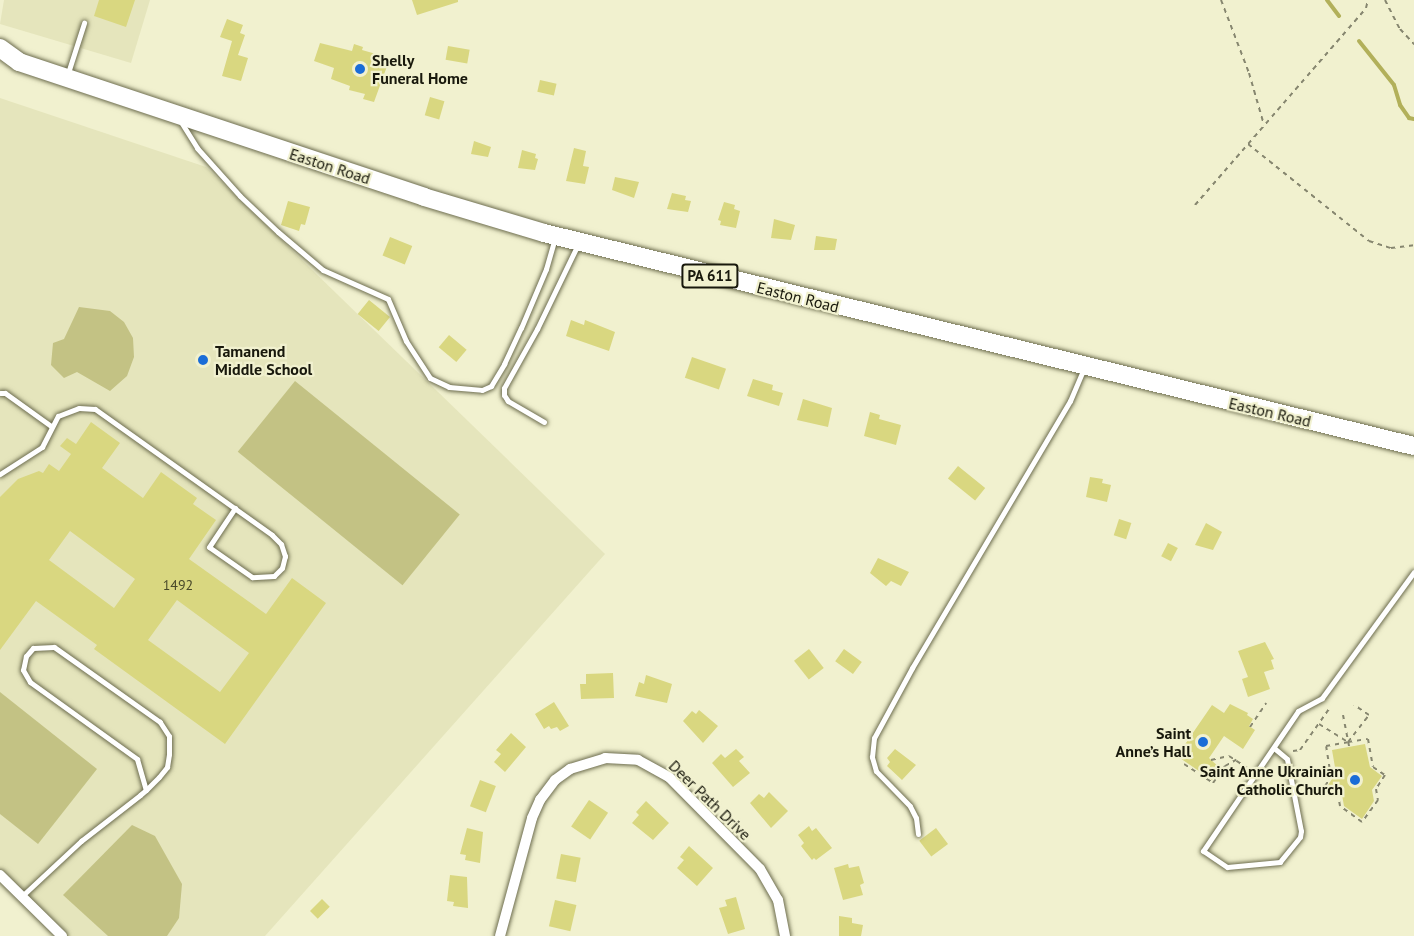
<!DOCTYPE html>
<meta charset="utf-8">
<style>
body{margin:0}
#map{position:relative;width:1414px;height:936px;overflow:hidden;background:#f1f1cf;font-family:"PT Sans",sans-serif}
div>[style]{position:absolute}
.built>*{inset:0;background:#e5e5bc}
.green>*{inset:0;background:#c3c284;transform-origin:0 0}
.stream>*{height:4px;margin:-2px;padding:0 2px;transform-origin:2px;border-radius:2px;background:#b2b05a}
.building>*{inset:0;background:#d9d780;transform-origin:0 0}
.path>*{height:2px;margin-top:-1px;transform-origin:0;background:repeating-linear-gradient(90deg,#86866f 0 4.5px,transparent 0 9px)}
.roads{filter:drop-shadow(0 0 2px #6d6d4f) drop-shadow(0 0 2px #6d6d4f)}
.service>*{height:5px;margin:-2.5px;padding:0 2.5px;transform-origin:2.5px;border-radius:2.5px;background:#fff}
.minor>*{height:10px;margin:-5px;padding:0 5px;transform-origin:5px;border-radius:5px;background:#fff}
.trunk>*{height:18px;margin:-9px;padding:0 9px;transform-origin:9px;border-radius:9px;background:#fff}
.dots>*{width:16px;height:16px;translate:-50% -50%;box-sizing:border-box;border:3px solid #f1f1cf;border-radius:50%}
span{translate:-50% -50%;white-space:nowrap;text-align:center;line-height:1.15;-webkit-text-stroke:4.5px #f1f1cf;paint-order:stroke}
.number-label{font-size:14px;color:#484829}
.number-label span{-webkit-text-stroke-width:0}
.shield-label span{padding:2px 4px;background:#f1f1cf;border:2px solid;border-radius:4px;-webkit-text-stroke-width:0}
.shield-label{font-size:15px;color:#18180c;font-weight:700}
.poi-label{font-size:16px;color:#18180c;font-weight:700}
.left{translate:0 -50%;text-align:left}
.right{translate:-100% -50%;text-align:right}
.street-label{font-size:16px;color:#18180c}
</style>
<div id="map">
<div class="built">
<i style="clip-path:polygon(4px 0,150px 0,131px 63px,0 24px)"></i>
<i style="clip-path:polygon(0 98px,206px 167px,605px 554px,265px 936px,61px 936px,0 878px)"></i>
</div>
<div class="green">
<i style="clip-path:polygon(79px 307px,110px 311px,124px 322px,133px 338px,134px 357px,127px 376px,110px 391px,77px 372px,64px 378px,51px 365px,53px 343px,64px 339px)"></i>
<i style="left:295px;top:381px;width:212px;height:91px;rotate:39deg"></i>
<i style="clip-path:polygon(0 692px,97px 769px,38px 844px,0 814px)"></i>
<i style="clip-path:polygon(132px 825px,155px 836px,182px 884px,179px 918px,167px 936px,108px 936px,63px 895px)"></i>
</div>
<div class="stream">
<i style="left:1327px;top:0;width:20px;rotate:53deg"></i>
<i style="left:1359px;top:41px;width:56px;rotate:51.5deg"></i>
<i style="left:1394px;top:85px;width:21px;rotate:73deg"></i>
<i style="left:1400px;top:105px;width:16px;rotate:55deg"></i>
<i style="left:1409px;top:118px;width:5px;rotate:11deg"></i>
</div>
<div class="building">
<i style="clip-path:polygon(99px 0,135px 0,126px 27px,94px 16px)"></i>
<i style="clip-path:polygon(412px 0,458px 0,458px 2px,417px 15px)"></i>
<i style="clip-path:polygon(227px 19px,243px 25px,240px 33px,245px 35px,238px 55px,248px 58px,241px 81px,222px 76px,232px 41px,220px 37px)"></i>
<i style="clip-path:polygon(320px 43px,352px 51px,354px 44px,363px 47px,362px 50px,390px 58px,374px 102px,363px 99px,365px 94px,349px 90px,350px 86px,331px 79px,334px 68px,314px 61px)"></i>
<i style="left:448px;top:46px;width:22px;height:14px;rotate:10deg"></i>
<i style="left:540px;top:80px;width:17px;height:12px;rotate:13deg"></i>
<i style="left:430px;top:97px;width:15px;height:19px;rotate:16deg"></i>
<i style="clip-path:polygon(474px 141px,491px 147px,488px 157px,471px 154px)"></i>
<i style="clip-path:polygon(574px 148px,586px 151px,583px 166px,589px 167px,585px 184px,566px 181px)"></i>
<i style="clip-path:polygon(522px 150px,536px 154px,535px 158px,538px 159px,535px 170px,518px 168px)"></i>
<i style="clip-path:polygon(615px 177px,639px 182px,634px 198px,612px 190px)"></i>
<i style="clip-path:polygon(672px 193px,686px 196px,685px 200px,691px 201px,688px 212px,667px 209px)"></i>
<i style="clip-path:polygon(288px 201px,310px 207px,305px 225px,301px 224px,299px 231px,281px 225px)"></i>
<i style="clip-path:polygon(724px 202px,735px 205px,734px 209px,740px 211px,736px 228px,720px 225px,721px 221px,718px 220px)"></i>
<i style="clip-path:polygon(774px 219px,795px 225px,791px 240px,771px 238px)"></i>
<i style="clip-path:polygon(816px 236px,837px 239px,835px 250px,814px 250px)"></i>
<i style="left:390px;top:237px;width:24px;height:20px;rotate:22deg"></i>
<i style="left:369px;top:300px;width:27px;height:18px;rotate:39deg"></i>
<i style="clip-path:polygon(571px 320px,584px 325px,585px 320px,615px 332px,609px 351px,566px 336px)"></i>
<i style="left:449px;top:335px;width:23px;height:16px;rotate:40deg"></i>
<i style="left:692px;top:357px;width:36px;height:22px;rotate:19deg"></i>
<i style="clip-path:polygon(753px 379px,773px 385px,772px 390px,783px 393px,779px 406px,747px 396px)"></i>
<i style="clip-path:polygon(803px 399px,832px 408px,828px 427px,797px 420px)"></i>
<i style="clip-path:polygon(870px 412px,880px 415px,879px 419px,901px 425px,896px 445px,864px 436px)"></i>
<i style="clip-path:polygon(evenodd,91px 422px,120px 443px,102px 468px,143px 498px,161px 472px,197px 498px,193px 504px,216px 520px,189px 559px,266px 614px,292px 578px,326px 603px,225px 744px,94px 649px,97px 645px,36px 601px,0 650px,0 497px,18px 479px,39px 471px,43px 473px,49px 464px,59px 471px,71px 454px,60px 446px,67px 438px,76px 444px,91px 422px,70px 531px,135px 579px,114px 608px,49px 560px,70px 531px,91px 422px,177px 600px,249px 653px,220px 692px,148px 640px,177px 600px)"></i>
<i style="left:958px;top:466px;width:35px;height:16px;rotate:39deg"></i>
<i style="clip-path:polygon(1090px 477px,1103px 479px,1102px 483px,1111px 485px,1107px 502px,1086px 497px)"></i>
<i style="left:1119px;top:519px;width:13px;height:17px;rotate:18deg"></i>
<i style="clip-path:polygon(1206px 523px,1222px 532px,1213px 550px,1195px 545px)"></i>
<i style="left:1168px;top:543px;width:11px;height:15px;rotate:27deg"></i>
<i style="clip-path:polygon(878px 558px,909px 572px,901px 586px,891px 581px,886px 586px,870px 573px)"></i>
<i style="clip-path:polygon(1265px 642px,1274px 659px,1271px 660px,1274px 669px,1264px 672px,1270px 689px,1248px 697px,1242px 679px,1248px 677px,1238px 651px)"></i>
<i style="left:809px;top:649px;width:24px;height:19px;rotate:52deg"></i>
<i style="left:844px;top:649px;width:22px;height:15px;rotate:36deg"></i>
<i style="clip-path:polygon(613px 673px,614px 698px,581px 699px,580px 684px,586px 684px,586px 674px)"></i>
<i style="clip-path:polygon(646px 675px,672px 684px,667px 703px,635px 696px,639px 682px,644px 684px)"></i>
<i style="clip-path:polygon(554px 702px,569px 726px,560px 731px,557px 727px,551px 729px,549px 726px,544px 729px,535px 714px)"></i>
<i style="clip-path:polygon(1230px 704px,1248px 713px,1247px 715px,1253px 719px,1249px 726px,1255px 730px,1243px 749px,1224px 736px,1209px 758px,1220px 768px,1212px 780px,1177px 756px,1212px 705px,1224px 713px)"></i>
<i style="clip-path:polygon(699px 710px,718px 726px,703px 743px,683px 721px,692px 711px,696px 714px)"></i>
<i style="clip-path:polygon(511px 733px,526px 747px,505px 772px,494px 762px,501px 754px,496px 750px)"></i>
<i style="clip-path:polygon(1365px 744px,1370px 767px,1382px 776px,1372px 790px,1374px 801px,1362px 819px,1344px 806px,1342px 795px,1328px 785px,1336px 773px,1332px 750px)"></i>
<i style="clip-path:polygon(736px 749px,744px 757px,739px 761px,750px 773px,733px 787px,712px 763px,721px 754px,725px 758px)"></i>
<i style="clip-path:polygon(895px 749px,916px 765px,902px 780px,887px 766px,890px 762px,887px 758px)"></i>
<i style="left:480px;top:780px;width:17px;height:28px;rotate:21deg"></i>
<i style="clip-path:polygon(769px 792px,788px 811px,771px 828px,750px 803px,759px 794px,764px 798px)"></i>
<i style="left:589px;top:800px;width:23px;height:32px;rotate:34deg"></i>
<i style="clip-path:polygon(646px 801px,669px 823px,653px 840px,632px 823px,639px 815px,636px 812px)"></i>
<i style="clip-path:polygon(809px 826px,812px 831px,816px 828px,832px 848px,816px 860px,814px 858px,812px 860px,801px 846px,804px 843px,798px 835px)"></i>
<i style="clip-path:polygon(467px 828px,483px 832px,480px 863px,465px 860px,466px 855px,460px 854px)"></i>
<i style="left:936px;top:828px;width:20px;height:21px;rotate:53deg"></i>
<i style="clip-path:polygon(689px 846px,713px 868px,697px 886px,677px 868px,684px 860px,680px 857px)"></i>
<i style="left:561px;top:854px;width:20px;height:25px;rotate:11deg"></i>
<i style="clip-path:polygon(848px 864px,849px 868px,859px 866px,864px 883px,860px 885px,863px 895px,843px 900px,834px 868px)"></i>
<i style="clip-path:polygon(450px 875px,467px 877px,468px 908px,453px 906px,454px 902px,447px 901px)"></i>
<i style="clip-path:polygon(736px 897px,745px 929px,728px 934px,719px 908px,727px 906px,725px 900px)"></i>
<i style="left:322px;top:899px;width:11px;height:17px;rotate:45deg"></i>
<i style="left:555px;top:900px;width:22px;height:27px;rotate:13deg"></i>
<i style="clip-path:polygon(839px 916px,852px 918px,852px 923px,863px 925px,861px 936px,839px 936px)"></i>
</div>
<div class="path">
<i style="left:1221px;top:0;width:78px;rotate:69deg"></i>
<i style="left:1249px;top:73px;width:54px;rotate:73.9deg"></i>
<i style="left:1385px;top:0;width:33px;rotate:63deg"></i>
<i style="left:1400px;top:29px;width:21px;rotate:47deg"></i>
<i style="left:1248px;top:144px;width:155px;rotate:38.7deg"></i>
<i style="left:1369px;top:241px;width:23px;rotate:18deg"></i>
<i style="left:1391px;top:248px;width:23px;rotate:-7deg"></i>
<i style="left:1195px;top:205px;width:261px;rotate:-49deg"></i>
<i style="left:1366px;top:8px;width:8px;rotate:-76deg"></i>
<i style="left:1343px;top:715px;width:33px;rotate:79deg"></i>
<i style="left:1319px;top:724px;width:34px;rotate:32deg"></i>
<i style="left:1348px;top:742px;width:20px;rotate:-9deg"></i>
<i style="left:1368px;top:739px;width:28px;rotate:80deg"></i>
<i style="left:1373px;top:767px;width:14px;rotate:34deg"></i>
<i style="left:1385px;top:775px;width:17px;rotate:123deg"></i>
<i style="left:1376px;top:789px;width:11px;rotate:80deg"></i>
<i style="left:1378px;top:800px;width:27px;rotate:126deg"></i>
<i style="left:1362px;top:822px;width:27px;rotate:-144deg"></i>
<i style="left:1340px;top:806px;width:11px;rotate:-100deg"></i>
<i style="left:1338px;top:795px;width:16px;rotate:-145deg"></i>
<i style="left:1325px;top:786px;width:11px;rotate:-56deg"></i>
<i style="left:1331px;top:777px;width:31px;rotate:-99deg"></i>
<i style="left:1326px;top:746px;width:22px;rotate:-10deg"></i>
<i style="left:1348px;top:742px;width:34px;rotate:-52deg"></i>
<i style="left:1369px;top:715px;width:18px;rotate:-146deg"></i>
<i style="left:1250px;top:727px;width:29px;rotate:-56deg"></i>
<i style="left:1293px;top:751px;width:7px;rotate:-8deg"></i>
<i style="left:1300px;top:750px;width:50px;rotate:-54.7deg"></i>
<i style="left:1211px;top:760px;width:18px;rotate:-13deg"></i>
<i style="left:1229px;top:756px;width:24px;rotate:33deg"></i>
<i style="left:1184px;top:764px;width:35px;rotate:33deg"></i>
<i style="left:1213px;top:783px;width:21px;rotate:-55deg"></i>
<i style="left:1225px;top:766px;width:13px;rotate:-29deg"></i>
<i style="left:1300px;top:776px;width:36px;rotate:-9deg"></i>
</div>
<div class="roads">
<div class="service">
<i style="left:67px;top:76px;width:56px;rotate:-72.2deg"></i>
<i style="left:181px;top:122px;width:31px;rotate:58deg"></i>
<i style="left:197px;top:148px;width:64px;rotate:48.1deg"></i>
<i style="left:240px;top:196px;width:52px;rotate:43.5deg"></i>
<i style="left:278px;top:232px;width:59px;rotate:40.2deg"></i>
<i style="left:323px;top:270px;width:71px;rotate:24deg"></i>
<i style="left:388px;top:299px;width:46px;rotate:66.8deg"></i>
<i style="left:406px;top:341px;width:44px;rotate:57deg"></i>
<i style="left:430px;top:378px;width:21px;rotate:25deg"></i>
<i style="left:449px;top:387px;width:33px;rotate:5deg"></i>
<i style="left:482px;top:390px;width:10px;rotate:-24deg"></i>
<i style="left:491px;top:386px;width:26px;rotate:-59deg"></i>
<i style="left:504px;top:364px;width:40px;rotate:-65deg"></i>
<i style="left:521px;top:328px;width:64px;rotate:-67deg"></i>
<i style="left:546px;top:269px;width:32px;rotate:-74deg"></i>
<i style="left:0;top:393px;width:5px"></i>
<i style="left:5px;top:393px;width:57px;rotate:35.7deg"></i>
<i style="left:544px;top:422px;width:42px;rotate:-149.7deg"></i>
<i style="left:508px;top:401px;width:7px;rotate:-124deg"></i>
<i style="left:504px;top:395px;width:7px;rotate:-90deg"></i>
<i style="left:504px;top:388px;width:68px;rotate:-60.8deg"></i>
<i style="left:537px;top:329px;width:94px;rotate:-64.2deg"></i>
<i style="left:0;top:474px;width:50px;rotate:-32.7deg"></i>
<i style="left:42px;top:447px;width:35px;rotate:-63deg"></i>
<i style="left:58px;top:416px;width:22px;rotate:-21deg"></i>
<i style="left:79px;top:408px;width:16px;rotate:4deg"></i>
<i style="left:95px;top:409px;width:217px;rotate:35.4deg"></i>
<i style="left:272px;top:535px;width:13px;rotate:45deg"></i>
<i style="left:281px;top:544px;width:13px;rotate:72deg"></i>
<i style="left:285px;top:556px;width:12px;rotate:104deg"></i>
<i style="left:282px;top:568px;width:11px;rotate:135deg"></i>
<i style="left:274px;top:576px;width:22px;rotate:177deg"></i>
<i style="left:252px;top:577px;width:52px;rotate:-145.1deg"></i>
<i style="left:209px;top:547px;width:47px;rotate:-56.3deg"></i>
<i style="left:1274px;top:748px;width:17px;rotate:40deg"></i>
<i style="left:1287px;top:759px;width:73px;rotate:79deg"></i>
<i style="left:1301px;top:831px;width:6px;rotate:99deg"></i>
<i style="left:1300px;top:837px;width:32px;rotate:129deg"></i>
<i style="left:1280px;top:862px;width:53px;rotate:174.6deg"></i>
<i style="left:1227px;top:867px;width:29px;rotate:-146deg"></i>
<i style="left:1203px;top:851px;width:169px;rotate:-55.8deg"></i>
<i style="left:1298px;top:711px;width:27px;rotate:-28deg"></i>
<i style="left:1322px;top:698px;width:156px;rotate:-53.9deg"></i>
<i style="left:918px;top:834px;width:16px;rotate:-97deg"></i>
<i style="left:916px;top:818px;width:13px;rotate:-117deg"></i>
<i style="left:910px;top:806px;width:49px;rotate:-134.2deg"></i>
<i style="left:876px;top:771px;width:15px;rotate:-106deg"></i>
<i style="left:872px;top:757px;width:19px;rotate:-84deg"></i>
<i style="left:874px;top:738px;width:80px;rotate:-61.5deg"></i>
<i style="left:912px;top:668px;width:310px;rotate:-59.4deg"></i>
<i style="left:1070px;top:401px;width:36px;rotate:-67deg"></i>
<i style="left:22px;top:896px;width:81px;rotate:-43deg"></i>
<i style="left:81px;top:841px;width:75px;rotate:-37.9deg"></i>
<i style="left:140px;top:795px;width:8px;rotate:-40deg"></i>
<i style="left:146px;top:790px;width:18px;rotate:-45deg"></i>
<i style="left:159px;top:777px;width:13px;rotate:-51deg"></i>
<i style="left:167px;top:767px;width:13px;rotate:-81deg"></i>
<i style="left:169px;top:754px;width:18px;rotate:-90deg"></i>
<i style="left:169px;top:736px;width:17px;rotate:-123deg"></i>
<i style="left:160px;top:722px;width:130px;rotate:-144.7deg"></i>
<i style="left:54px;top:647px;width:21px;rotate:177deg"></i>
<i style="left:33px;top:648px;width:11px;rotate:131deg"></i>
<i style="left:26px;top:656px;width:14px;rotate:102deg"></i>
<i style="left:23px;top:670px;width:14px;rotate:60deg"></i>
<i style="left:30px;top:682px;width:132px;rotate:35.7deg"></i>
<i style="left:137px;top:759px;width:32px;rotate:74deg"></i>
</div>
<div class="minor">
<i style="left:0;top:875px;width:87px;rotate:44.5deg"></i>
<i style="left:500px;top:936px;width:122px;rotate:-74.8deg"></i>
<i style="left:532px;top:818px;width:20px;rotate:-66deg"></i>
<i style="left:540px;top:800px;width:25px;rotate:-53deg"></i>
<i style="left:555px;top:780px;width:19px;rotate:-36deg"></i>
<i style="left:570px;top:769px;width:37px;rotate:-17deg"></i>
<i style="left:605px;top:758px;width:33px;rotate:3deg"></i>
<i style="left:638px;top:760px;width:35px;rotate:29deg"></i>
<i style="left:669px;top:777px;width:129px;rotate:45.3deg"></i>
<i style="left:760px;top:869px;width:36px;rotate:60deg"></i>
<i style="left:778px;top:900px;width:37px;rotate:79deg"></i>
</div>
<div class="trunk">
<i style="left:0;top:48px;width:24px;rotate:36deg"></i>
<i style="left:19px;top:62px;width:427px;rotate:18.4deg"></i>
<i style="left:424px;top:197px;width:125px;rotate:16.7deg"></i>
<i style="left:544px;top:233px;width:896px;rotate:13.76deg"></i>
</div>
</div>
<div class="dots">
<i style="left:360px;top:69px;background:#1a6dd7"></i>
<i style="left:203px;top:360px;background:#1a6dd7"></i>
<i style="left:1203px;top:742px;background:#1a6dd7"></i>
<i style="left:1355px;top:780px;background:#1a6dd7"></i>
</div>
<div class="number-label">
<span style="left:178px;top:585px">1492</span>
</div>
<div class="shield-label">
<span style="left:710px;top:276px">PA 611</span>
</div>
<div class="poi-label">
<span class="left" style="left:372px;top:69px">Shelly<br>Funeral Home</span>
<span class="left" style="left:215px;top:360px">Tamanend<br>Middle School</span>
<span class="right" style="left:1191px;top:742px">Saint<br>Anne’s Hall</span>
<span class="right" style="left:1343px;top:780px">Saint Anne Ukrainian<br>Catholic Church</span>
</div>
<div class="street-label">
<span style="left:330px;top:166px;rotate:18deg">Easton Road</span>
<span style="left:798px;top:297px;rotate:14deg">Easton Road</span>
<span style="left:1270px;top:412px;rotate:13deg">Easton Road</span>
<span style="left:710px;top:800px;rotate:44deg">Deer Path Drive</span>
</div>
</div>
